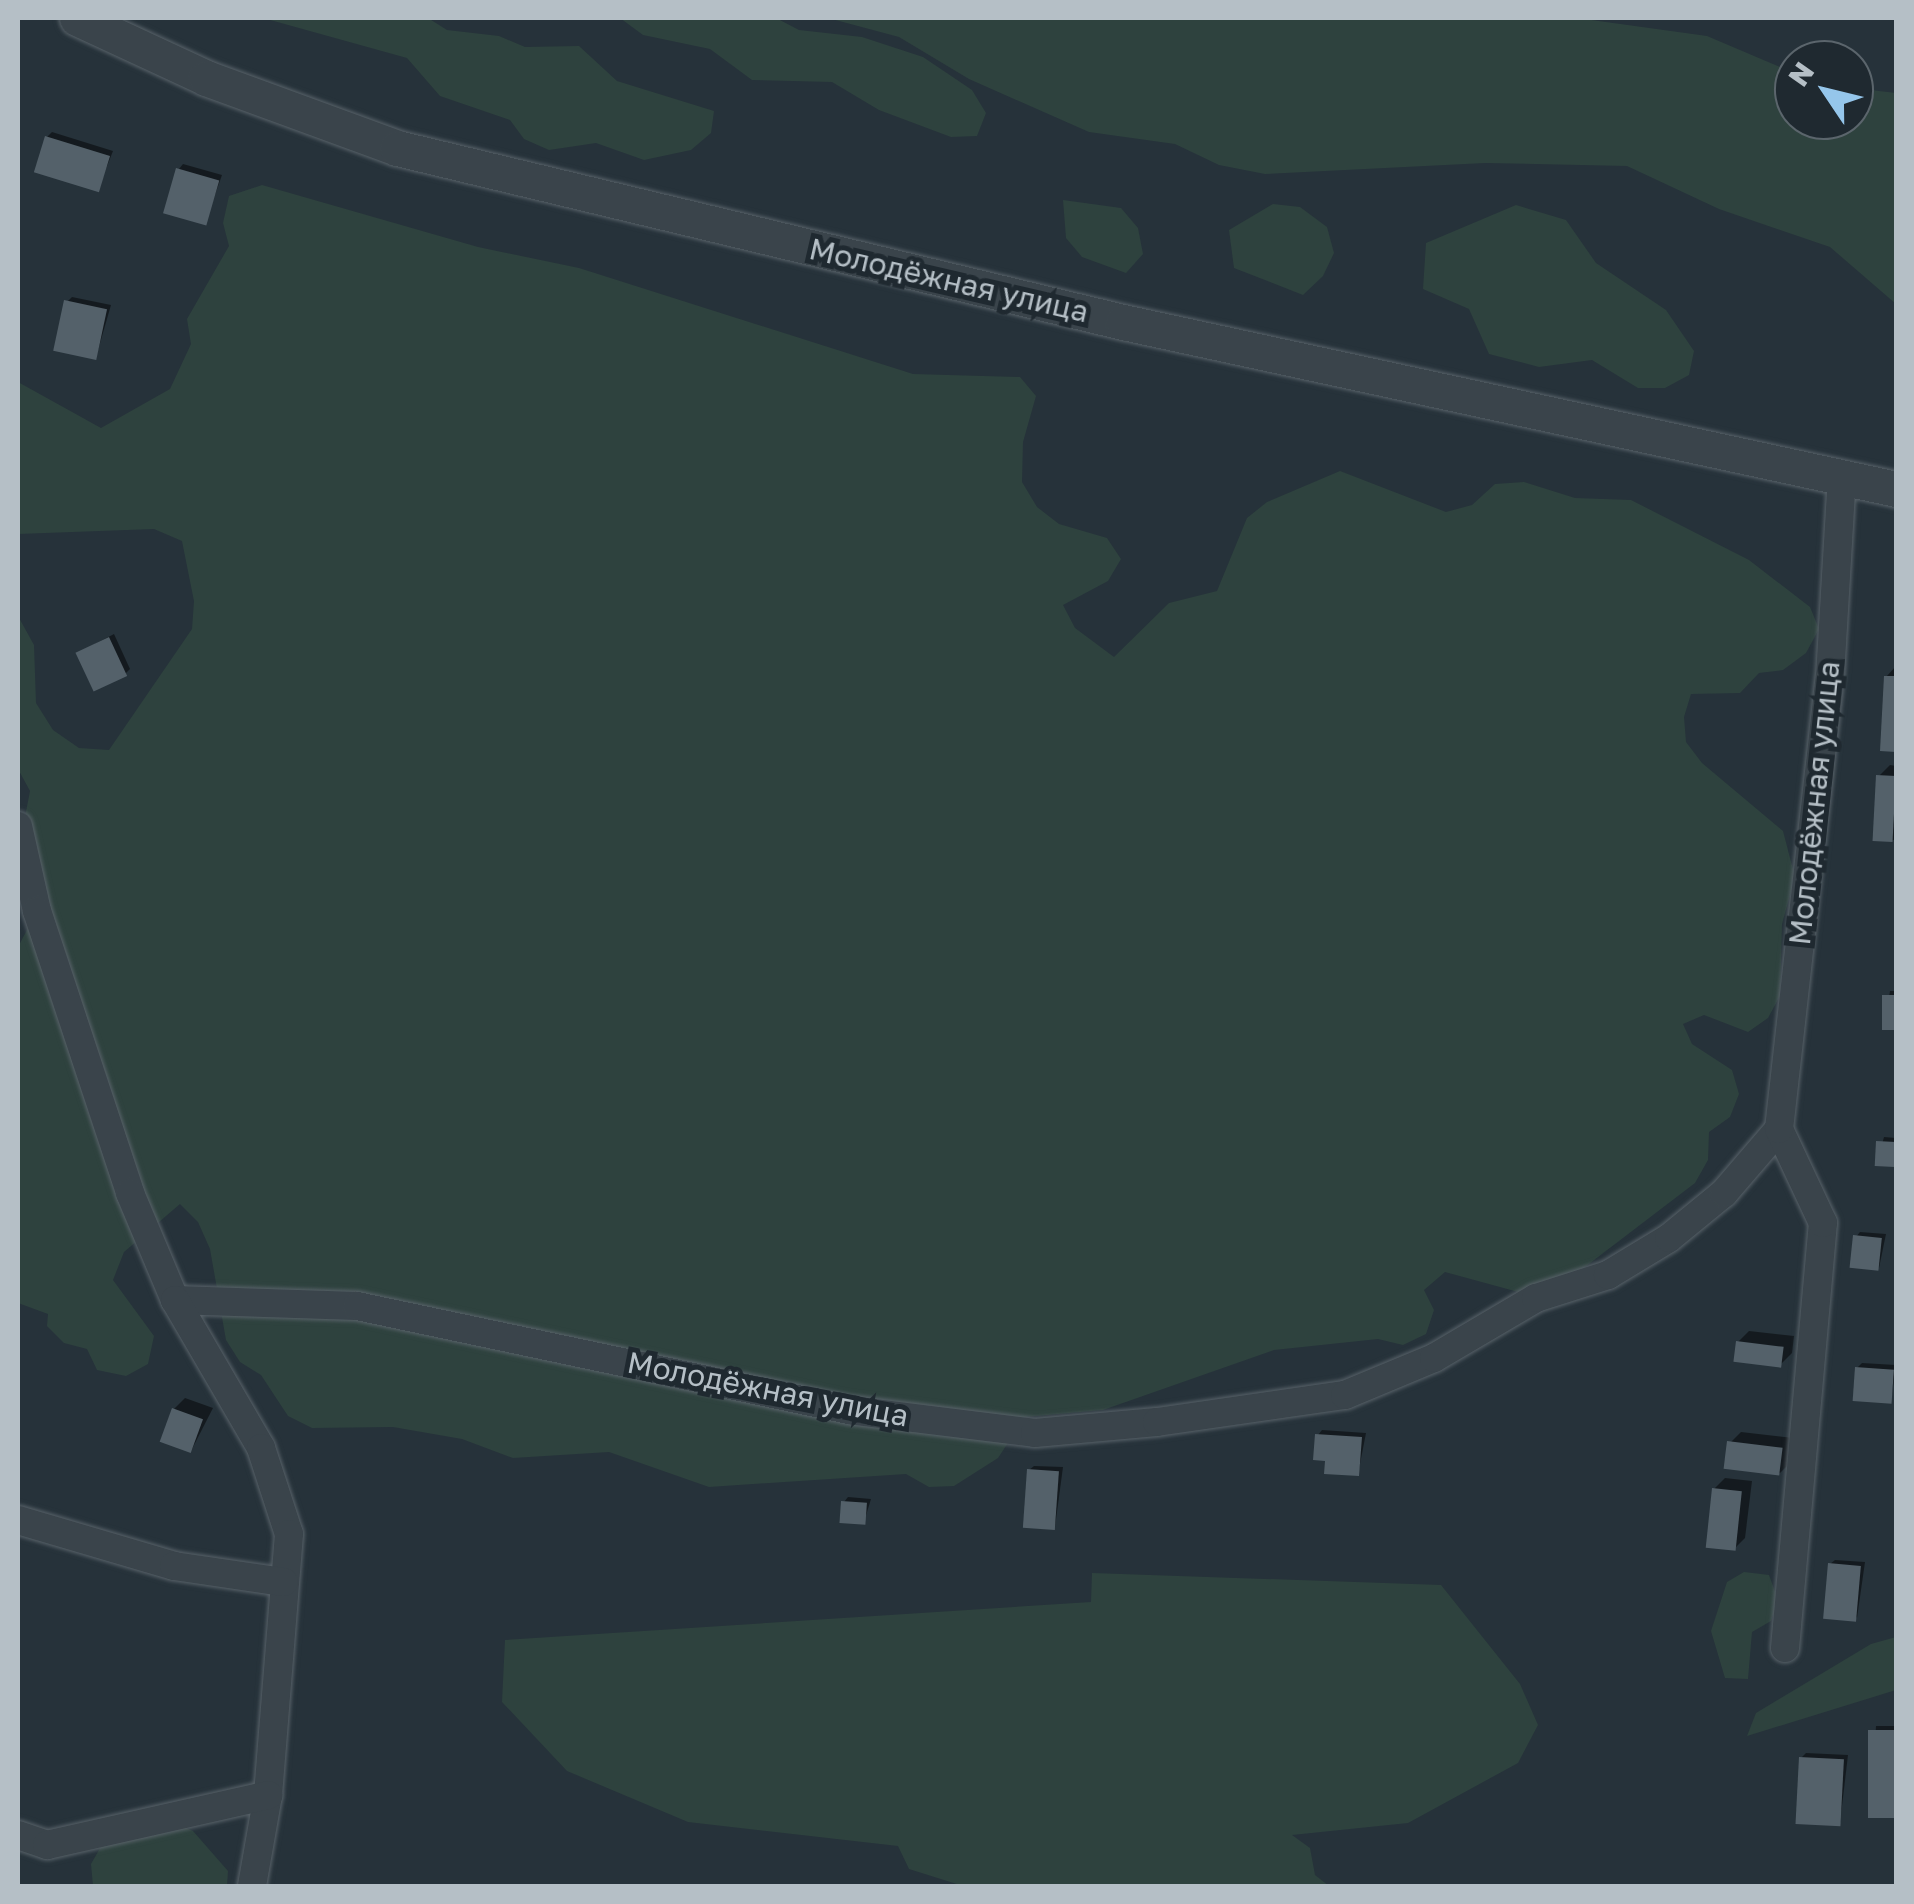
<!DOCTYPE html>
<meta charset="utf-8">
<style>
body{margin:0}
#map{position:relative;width:1914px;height:1904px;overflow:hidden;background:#26323a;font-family:"Golos Text",sans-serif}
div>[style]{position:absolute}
.green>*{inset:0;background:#2e423e}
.shadow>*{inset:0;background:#0007}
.building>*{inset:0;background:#54616a;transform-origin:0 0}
.roads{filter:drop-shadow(0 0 2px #586269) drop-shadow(0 0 2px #586269)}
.minor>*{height:28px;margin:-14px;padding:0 14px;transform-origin:14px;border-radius:14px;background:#3a444b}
.tertiary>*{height:35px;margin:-17.5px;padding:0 17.5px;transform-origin:17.5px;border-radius:17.5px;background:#3a444b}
span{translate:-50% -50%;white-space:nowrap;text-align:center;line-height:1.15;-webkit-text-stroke:10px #1f2930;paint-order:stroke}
.street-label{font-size:30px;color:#b5bfc6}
.frame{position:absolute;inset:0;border:20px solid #b5bfc6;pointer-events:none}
.north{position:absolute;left:1774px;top:40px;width:100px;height:100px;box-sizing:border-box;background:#1f2930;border:2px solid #5b656c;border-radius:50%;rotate:305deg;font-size:28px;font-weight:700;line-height:40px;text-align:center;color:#b5bfc6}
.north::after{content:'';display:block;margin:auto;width:35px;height:45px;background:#95c6eb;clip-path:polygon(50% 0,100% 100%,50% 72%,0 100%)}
</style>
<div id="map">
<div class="green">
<i style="clip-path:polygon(263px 18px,428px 18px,447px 30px,499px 36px,525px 47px,579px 46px,617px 81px,714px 111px,711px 133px,691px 150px,644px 160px,596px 143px,549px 150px,524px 139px,510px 120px,440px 96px,407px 58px)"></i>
<i style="clip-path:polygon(620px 18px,776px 18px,799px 30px,862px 37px,923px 57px,972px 90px,986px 113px,977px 136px,951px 137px,879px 110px,832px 82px,752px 80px,710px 49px,643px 35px)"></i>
<i style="clip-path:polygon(828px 18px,1577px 18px,1707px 36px,1794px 73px,1794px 120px,1854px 120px,1854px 88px,1896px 93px,1896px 304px,1830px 247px,1719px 209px,1627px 166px,1485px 163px,1265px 174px,1219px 165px,1175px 144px,1089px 132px,969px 79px,899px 37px)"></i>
<i style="clip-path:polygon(262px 185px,478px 247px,579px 268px,913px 374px,1020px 377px,1036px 396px,1023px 442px,1022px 482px,1037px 507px,1059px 524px,1107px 538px,1121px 559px,1108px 581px,1063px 605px,1075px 628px,1114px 657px,1169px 603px,1217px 591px,1247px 518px,1267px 502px,1340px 471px,1446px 512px,1472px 505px,1495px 484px,1524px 482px,1575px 498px,1631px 500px,1749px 560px,1810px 607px,1819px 629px,1806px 653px,1783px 670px,1759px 673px,1740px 693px,1691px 694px,1684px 717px,1686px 742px,1702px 763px,1783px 831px,1795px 877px,1782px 924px,1780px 996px,1768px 1018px,1748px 1032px,1704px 1015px,1683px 1024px,1692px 1044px,1732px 1070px,1739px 1094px,1730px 1117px,1709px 1132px,1708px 1160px,1695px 1183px,1564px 1283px,1522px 1293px,1445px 1272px,1424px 1290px,1434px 1310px,1426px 1334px,1403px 1345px,1378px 1339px,1274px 1350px,1103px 1410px,1025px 1417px,998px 1458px,954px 1486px,929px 1487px,906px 1474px,709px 1487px,609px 1452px,513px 1458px,462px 1439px,393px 1427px,312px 1428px,288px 1416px,261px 1375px,240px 1362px,226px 1340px,210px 1249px,198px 1222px,180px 1204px,124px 1252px,113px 1280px,154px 1336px,148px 1364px,126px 1376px,97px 1370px,87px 1349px,64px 1343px,47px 1326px,48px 1314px,18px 1303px,18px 947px,37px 911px,19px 848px,30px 791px,18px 769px,18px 616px,34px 645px,36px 703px,53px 730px,79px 748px,109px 750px,192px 629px,194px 601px,182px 541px,154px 529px,18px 534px,18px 382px,101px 428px,170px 389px,191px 344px,187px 319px,229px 246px,223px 223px,229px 196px)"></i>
<i style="clip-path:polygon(1063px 200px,1121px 208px,1138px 228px,1143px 254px,1126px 273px,1082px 257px,1066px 238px)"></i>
<i style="clip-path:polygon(1273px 204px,1300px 207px,1327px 227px,1334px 253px,1323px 276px,1303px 295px,1234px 268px,1229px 230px)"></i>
<i style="clip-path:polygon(1516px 205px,1566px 220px,1596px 263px,1666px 310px,1694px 351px,1689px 375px,1665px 388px,1638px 388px,1592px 360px,1539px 367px,1489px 354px,1469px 309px,1423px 289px,1426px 243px)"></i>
<i style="clip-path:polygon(1744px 1572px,1769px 1575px,1778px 1600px,1771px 1621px,1752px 1632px,1748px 1679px,1725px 1678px,1711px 1631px,1727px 1582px)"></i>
<i style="clip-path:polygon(1092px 1573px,1441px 1585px,1520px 1684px,1538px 1725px,1518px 1763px,1408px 1823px,1292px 1835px,1310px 1848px,1315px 1875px,1329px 1886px,963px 1886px,909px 1869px,898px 1846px,688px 1822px,567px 1771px,502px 1702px,505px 1640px,1091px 1602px)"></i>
<i style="clip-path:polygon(1896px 1637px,1896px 1690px,1747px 1736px,1756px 1713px,1871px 1644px)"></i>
<i style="clip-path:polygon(166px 1819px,193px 1831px,228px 1871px,227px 1886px,93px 1886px,91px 1864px,116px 1820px)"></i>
</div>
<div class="shadow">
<i style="clip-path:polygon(52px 132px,113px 151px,98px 189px,47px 137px)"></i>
<i style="clip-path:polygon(183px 164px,222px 175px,205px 223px,179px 169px)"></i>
<i style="clip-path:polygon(72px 297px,111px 305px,96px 357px,67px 302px)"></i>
<i style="clip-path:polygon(114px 634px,130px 669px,125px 674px,78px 653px)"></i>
<i style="clip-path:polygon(1896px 666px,1896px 749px,1882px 749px,1886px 677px)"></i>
<i style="clip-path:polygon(1890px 765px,1896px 766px,1896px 840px,1875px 839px,1879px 776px)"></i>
<i style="clip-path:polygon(1890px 991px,1896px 991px,1896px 1028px,1884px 1028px)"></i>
<i style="clip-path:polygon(1884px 1137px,1896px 1138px,1896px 1165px,1877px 1163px)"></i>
<i style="clip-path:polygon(1860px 1232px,1886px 1234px,1879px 1268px,1856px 1237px)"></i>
<i style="clip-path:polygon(1749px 1331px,1794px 1336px,1792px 1353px,1781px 1364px,1738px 1342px)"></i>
<i style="clip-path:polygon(1862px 1363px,1896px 1365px,1891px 1401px,1857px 1368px)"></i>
<i style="clip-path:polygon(185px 1398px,213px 1408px,191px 1451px,174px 1409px)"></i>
<i style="clip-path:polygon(1322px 1430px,1366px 1433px,1358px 1474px,1328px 1458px,1318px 1435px)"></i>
<i style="clip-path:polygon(1741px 1432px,1793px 1438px,1791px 1462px,1780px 1473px,1730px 1443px)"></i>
<i style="clip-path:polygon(1034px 1466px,1063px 1467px,1055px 1527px,1029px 1470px)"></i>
<i style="clip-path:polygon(1725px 1478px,1752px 1481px,1745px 1538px,1734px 1549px,1714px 1489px)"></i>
<i style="clip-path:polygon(848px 1497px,871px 1499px,864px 1522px,844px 1502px)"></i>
<i style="clip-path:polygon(1835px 1560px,1865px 1562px,1857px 1618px,1830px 1564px)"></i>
<i style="clip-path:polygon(1876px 1726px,1896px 1726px,1896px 1815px,1871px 1815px)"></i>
<i style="clip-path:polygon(1806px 1753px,1848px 1755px,1840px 1823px,1801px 1758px)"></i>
</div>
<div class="building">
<i style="left:45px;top:136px;width:68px;height:38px;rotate:17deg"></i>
<i style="left:176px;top:168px;width:45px;height:47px;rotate:16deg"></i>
<i style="left:64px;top:300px;width:44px;height:52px;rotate:12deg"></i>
<i style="left:109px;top:637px;width:43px;height:37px;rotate:65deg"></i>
<i style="clip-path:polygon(1884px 676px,1896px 676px,1896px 752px,1880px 751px)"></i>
<i style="left:1876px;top:775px;width:20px;height:66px;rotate:3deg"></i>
<i style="left:1882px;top:995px;width:14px;height:35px"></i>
<i style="left:1876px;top:1141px;width:20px;height:25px;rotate:3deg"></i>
<i style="left:1853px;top:1235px;width:29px;height:33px;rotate:6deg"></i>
<i style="left:1736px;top:1341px;width:48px;height:21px;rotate:7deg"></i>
<i style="left:1855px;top:1367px;width:39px;height:34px;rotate:4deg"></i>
<i style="left:172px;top:1408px;width:33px;height:36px;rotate:20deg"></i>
<i style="clip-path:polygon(1315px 1434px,1362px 1437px,1359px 1476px,1324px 1474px,1325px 1461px,1313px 1460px)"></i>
<i style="left:1727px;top:1441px;width:56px;height:28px;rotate:7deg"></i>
<i style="left:1027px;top:1469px;width:32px;height:59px;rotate:4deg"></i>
<i style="left:1712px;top:1488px;width:30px;height:60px;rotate:6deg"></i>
<i style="left:841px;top:1501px;width:26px;height:22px;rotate:4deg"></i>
<i style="left:1828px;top:1563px;width:33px;height:56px;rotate:5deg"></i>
<i style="left:1868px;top:1730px;width:28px;height:88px"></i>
<i style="left:1799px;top:1757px;width:45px;height:67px;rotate:3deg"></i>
</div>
<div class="roads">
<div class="minor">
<i style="left:18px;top:826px;width:87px;rotate:77.4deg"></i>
<i style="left:37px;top:911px;width:297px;rotate:71.7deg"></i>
<i style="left:130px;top:1193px;width:116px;rotate:67.2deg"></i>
<i style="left:175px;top:1300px;width:182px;rotate:1.9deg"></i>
<i style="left:357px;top:1306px;width:503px;rotate:11.94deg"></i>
<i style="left:849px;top:1410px;width:187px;rotate:7deg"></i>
<i style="left:1035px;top:1433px;width:122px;rotate:-5.2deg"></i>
<i style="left:1157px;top:1422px;width:190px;rotate:-8.2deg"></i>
<i style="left:1345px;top:1395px;width:96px;rotate:-22.6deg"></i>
<i style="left:1434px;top:1358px;width:118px;rotate:-30.5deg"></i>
<i style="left:1536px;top:1298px;width:76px;rotate:-17.7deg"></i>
<i style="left:1608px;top:1275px;width:71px;rotate:-31.2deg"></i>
<i style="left:1669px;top:1238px;width:71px;rotate:-39.3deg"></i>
<i style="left:1724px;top:1193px;width:84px;rotate:-49.3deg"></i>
<i style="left:175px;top:1300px;width:171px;rotate:59.8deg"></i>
<i style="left:261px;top:1448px;width:90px;rotate:72deg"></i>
<i style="left:289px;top:1534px;width:262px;rotate:94.6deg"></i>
<i style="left:268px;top:1795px;width:92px;rotate:100deg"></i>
<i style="left:18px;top:1520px;width:163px;rotate:16.4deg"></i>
<i style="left:174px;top:1566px;width:111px;rotate:8.3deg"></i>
<i style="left:1785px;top:1648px;width:427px;rotate:-84.9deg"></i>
<i style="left:1823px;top:1223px;width:104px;rotate:-115.1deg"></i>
<i style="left:1779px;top:1129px;width:455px;rotate:-83.6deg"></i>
<i style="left:1830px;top:677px;width:201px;rotate:-86.6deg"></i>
<i style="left:18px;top:1835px;width:31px;rotate:19deg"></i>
<i style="left:47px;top:1845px;width:227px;rotate:-12.7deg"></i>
</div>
<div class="tertiary">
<i style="left:77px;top:18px;width:142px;rotate:24.9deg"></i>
<i style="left:206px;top:78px;width:203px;rotate:20.1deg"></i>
<i style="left:397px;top:148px;width:747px;rotate:13.48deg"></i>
<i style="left:1123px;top:322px;width:791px;rotate:12.19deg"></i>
</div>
</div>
<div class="street-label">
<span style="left:949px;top:280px;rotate:13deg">Молодёжная улица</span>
<span style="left:1814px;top:803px;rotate:-84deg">Молодёжная улица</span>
<span style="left:768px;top:1389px;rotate:11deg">Молодёжная улица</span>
</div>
<div class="frame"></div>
<div class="north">N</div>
</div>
